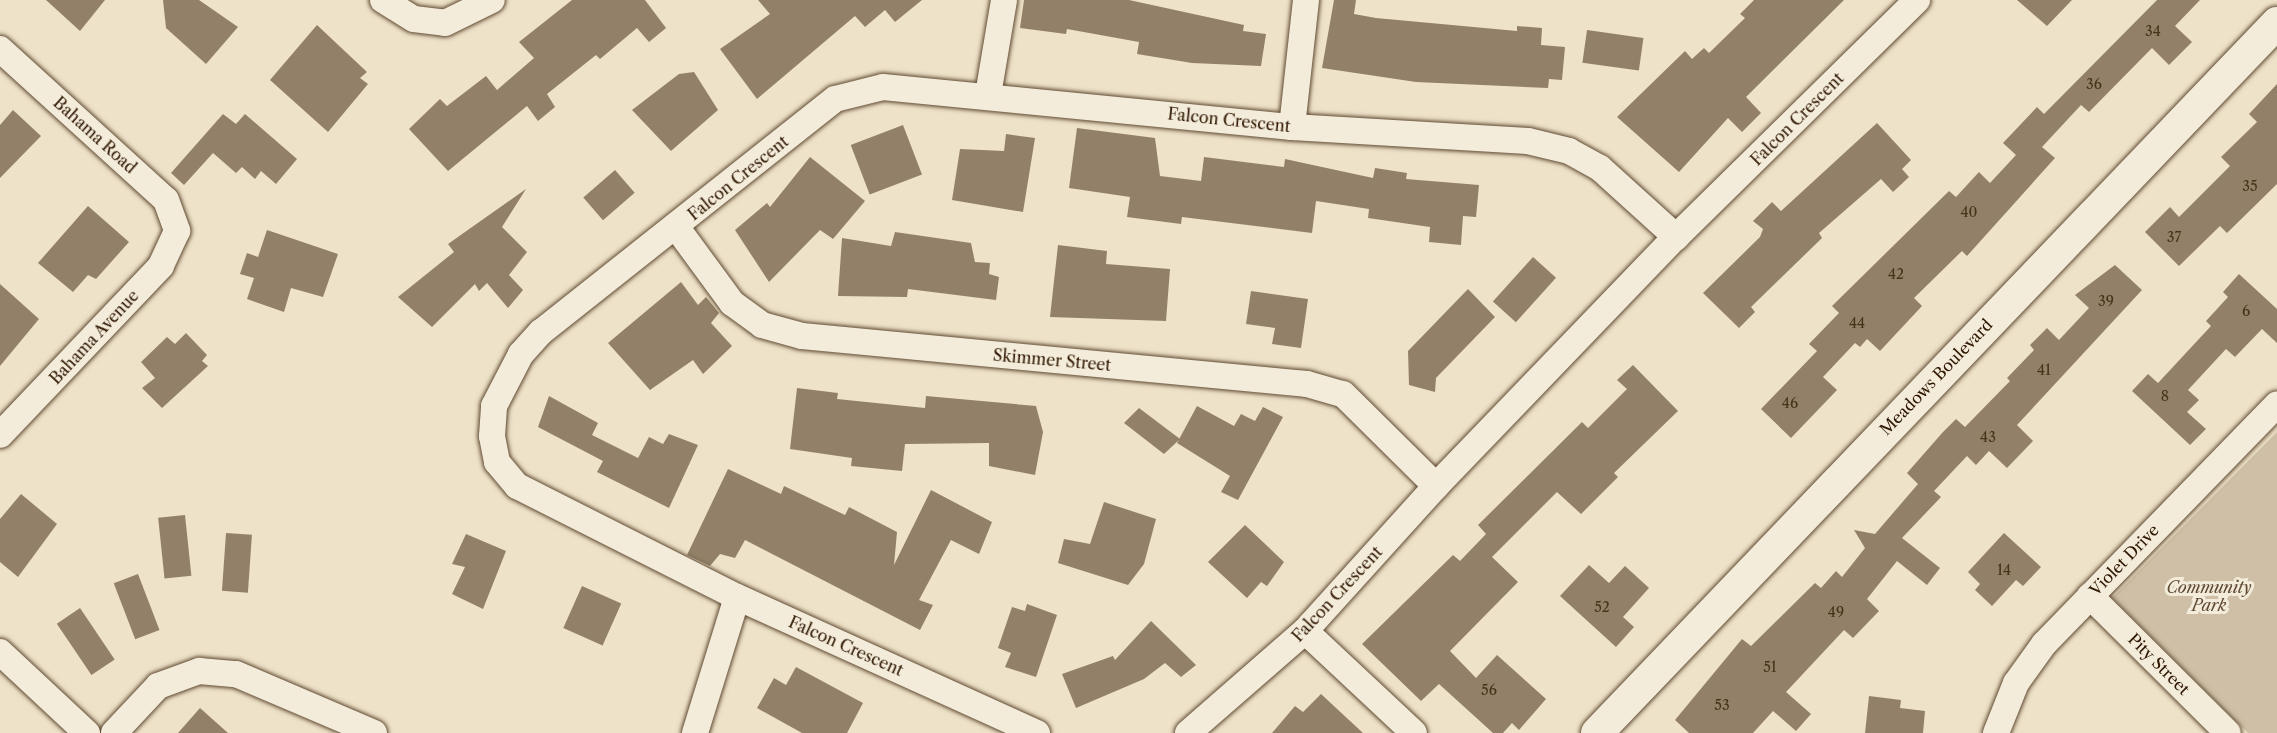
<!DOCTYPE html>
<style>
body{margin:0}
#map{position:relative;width:2277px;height:733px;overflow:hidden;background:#eee2c8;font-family:"Libre Caslon Text",serif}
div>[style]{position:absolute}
.green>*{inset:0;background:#cebfa6}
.building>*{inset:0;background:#928168;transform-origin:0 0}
.roads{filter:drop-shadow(0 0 2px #5f4a32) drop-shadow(0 0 2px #5f4a32)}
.minor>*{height:26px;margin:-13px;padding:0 13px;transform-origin:13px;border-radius:13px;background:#f4ecdb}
.tertiary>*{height:32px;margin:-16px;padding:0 16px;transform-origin:16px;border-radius:16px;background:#f4ecdb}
span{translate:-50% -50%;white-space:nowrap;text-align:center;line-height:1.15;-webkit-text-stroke:6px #f4ecdb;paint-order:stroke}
.number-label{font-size:14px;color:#48321a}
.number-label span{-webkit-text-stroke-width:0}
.street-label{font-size:16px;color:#2f1700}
.park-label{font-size:16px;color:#5f4932;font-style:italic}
</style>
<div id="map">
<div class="green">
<i style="clip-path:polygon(2277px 432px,2277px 733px,2248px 733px,2112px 598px)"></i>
</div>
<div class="building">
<i style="clip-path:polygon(46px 0,105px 0,80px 31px)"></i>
<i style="clip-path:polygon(163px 0,199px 0,238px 27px,206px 64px,166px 28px)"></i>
<i style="clip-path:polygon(572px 0,645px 0,666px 28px,649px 42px,637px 28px,600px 59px,596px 55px,547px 94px,555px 107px,538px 121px,527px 106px,448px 171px,409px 129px,440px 99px,447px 106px,486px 76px,497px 90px,534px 58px,519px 42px)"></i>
<i style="clip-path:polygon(758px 0,922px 0,895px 22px,885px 10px,865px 27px,855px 16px,757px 99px,720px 49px,770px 14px)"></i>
<i style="clip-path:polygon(1024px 0,1129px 0,1244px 25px,1243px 31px,1266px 34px,1261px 66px,1192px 63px,1137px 54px,1139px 42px,1067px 29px,1066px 34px,1020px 28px)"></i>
<i style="clip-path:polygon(1334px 0,1356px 0,1354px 14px,1376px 18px,1517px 31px,1517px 26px,1542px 28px,1541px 45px,1565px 47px,1562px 80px,1549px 79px,1548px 88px,1416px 82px,1322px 68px)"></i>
<i style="clip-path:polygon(1754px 0,1844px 0,1746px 97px,1761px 113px,1742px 132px,1728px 118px,1679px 172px,1617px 117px,1685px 51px,1692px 59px,1704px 48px,1709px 53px,1745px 18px,1740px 14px)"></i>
<i style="clip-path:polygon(2017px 0,2072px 0,2047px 26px)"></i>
<i style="clip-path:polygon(2157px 0,2200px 0,2175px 26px,2192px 42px,2169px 65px,2152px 48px,2089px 112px,2081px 105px,2042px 147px,2055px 158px,1967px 256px,1962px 251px,1914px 298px,1922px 306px,1880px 351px,1867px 339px,1860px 347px,1855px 343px,1823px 377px,1837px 390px,1791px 438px,1761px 409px,1817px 351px,1809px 344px,1839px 313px,1832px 306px,1949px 191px,1956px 197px,1979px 172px,1990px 183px,2016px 155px,2003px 143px,2037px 107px,2044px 114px)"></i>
<i style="clip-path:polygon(317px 25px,367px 72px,360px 78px,368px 84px,328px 132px,270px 80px)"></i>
<i style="left:1587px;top:30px;width:57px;height:33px;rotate:8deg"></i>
<i style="clip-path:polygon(694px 72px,718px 110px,671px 151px,632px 110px,679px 74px)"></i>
<i style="clip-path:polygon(2277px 84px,2277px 184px,2227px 233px,2220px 226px,2179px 266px,2145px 232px,2170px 207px,2179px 217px,2230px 166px,2221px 157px,2257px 122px,2249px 114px)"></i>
<i style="clip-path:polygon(13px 110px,41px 136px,0 178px,0 125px)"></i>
<i style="clip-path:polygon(223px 114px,236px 124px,245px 114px,297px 159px,276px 184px,261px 171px,255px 179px,242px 167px,236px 173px,213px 153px,184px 185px,171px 173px)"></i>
<i style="clip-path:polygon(1877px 123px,1911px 160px,1902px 169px,1909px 177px,1893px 192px,1881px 179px,1819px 233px,1822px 238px,1751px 307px,1755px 312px,1739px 328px,1703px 293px,1760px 237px,1763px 229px,1753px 221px,1772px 202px,1781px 211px)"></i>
<i style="left:903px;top:125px;width:53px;height:56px;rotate:69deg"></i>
<i style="clip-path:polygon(1077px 128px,1155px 138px,1160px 176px,1201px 181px,1204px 157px,1284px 167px,1285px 159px,1373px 178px,1375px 168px,1407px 173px,1406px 179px,1479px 185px,1476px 217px,1463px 216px,1461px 245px,1429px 242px,1430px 227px,1368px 218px,1369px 209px,1316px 201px,1312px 233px,1182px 217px,1181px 224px,1127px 217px,1130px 197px,1069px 188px)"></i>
<i style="clip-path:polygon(1006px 134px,1035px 138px,1023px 212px,952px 200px,960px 149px,1004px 151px)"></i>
<i style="clip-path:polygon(810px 157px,865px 201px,833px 239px,820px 230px,769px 282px,735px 230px,767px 203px,770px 207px)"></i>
<i style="left:615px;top:170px;width:30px;height:42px;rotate:49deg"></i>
<i style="clip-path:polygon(526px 189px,502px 227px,527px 252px,509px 275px,523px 290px,508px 308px,487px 283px,479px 291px,475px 284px,432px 327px,398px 297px,454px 252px,448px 244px)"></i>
<i style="clip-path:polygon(88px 206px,129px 242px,96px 279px,88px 275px,73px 292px,38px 263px)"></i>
<i style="clip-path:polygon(267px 230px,338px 254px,323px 297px,291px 288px,284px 312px,247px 299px,254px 278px,240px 274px,247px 253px,258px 257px)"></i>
<i style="clip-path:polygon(895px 232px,971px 243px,975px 262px,990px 263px,989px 274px,999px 277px,996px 300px,908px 289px,907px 297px,838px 296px,842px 238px,891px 246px)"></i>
<i style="clip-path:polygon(1058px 245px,1107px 251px,1106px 264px,1170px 269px,1166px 321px,1050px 317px)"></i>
<i style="left:1533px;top:257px;width:31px;height:60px;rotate:42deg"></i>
<i style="clip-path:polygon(2115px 265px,2142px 290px,2017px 425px,2033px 441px,2007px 468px,1989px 451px,1976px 465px,1967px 456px,1934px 491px,1941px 497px,1902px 538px,1940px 568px,1927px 585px,1897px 561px,1867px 599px,1879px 611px,1853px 638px,1844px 630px,1786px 692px,1811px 714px,1796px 731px,1773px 711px,1753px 733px,1689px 733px,1675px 720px,1742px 639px,1751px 646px,1815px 583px,1821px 588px,1836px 571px,1842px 577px,1865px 548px,1854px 530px,1875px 534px,1918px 484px,1907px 473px,1943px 432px,1956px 419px,1965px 427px,2010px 381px,2007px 378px,2034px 350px,2030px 345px,2047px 328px,2059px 340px,2089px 308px,2075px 295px)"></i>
<i style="clip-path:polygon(2239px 274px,2277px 309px,2277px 343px,2262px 329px,2235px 357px,2226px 349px,2188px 390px,2199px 400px,2187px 412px,2206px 429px,2190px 445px,2132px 391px,2148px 374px,2158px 383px,2211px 326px,2206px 321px,2228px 297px,2223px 292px)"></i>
<i style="clip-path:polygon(681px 282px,698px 305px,706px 297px,719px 313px,711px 323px,732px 346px,703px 374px,693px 360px,650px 390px,608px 343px)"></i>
<i style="clip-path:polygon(0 284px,39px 319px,0 366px)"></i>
<i style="clip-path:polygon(1468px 289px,1495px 317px,1436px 378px,1435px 392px,1409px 385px,1408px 351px)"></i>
<i style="clip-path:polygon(1251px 291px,1308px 299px,1301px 348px,1272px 344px,1275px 328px,1246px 324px)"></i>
<i style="clip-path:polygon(186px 333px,207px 355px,202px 361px,208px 366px,162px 408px,142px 388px,155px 378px,141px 362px,167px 337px,175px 344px)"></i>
<i style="clip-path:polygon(1633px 365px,1678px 411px,1614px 473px,1618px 477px,1581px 514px,1557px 492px,1492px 557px,1518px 582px,1450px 651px,1476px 678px,1497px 655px,1546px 699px,1519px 730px,1512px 723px,1503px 733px,1493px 733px,1439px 684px,1421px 701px,1362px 644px,1453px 555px,1460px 561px,1486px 534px,1478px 525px,1582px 422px,1588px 428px,1627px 389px,1617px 380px)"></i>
<i style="clip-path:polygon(797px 388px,838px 393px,837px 399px,925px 408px,926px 396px,1036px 406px,1043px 432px,1035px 475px,989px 466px,989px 443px,905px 444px,902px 471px,851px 466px,852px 458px,790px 449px)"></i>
<i style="clip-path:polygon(549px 396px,598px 423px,592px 435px,638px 458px,649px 437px,663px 444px,669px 434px,698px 445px,669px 508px,597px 472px,603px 461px,538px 427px)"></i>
<i style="clip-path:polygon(1197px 406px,1234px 426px,1241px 414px,1255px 421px,1263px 407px,1283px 417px,1238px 500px,1221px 492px,1230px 476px,1177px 443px)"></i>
<i style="clip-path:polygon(1139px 408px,1180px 439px,1164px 454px,1124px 423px)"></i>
<i style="clip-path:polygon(728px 469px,781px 494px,784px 486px,845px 515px,849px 507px,897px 532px,894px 565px,931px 490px,992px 522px,979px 554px,951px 540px,919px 600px,933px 605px,920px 630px,745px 540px,735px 558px,720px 554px,710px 566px,687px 555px)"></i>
<i style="clip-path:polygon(21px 494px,57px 524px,18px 577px,0 562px,0 519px)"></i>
<i style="clip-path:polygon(1104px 502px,1156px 519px,1144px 564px,1128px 585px,1058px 563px,1064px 539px,1090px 544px)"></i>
<i style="left:185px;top:515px;width:61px;height:27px;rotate:84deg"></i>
<i style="clip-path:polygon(1245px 525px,1284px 562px,1267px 586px,1261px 582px,1247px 598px,1208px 562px)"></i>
<i style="left:226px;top:533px;width:26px;height:58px;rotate:4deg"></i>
<i style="clip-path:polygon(2004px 533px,2041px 567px,2023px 586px,2016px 580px,1992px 606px,1975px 590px,1980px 584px,1968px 572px)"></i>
<i style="clip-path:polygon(466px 534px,506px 551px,483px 609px,452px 594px,465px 567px,452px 564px)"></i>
<i style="clip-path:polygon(1589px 565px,1609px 583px,1625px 566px,1649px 588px,1623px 617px,1634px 627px,1616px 647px,1560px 596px)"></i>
<i style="left:138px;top:574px;width:60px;height:26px;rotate:69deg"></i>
<i style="left:582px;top:586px;width:43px;height:46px;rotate:24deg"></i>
<i style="clip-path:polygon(1027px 604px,1057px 615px,1036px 677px,1005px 667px,1011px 653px,998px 648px,1012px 607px,1025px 611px)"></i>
<i style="left:80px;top:608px;width:62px;height:28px;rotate:56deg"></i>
<i style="clip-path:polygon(1151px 621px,1196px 665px,1181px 677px,1165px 663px,1144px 679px,1076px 708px,1062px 674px,1113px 656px,1115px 660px)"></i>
<i style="clip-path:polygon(796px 667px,863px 703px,847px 733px,802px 733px,757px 708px,774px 678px,786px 685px)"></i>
<i style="clip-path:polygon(1321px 694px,1363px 733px,1272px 733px,1295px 706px,1303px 712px)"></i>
<i style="clip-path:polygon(1869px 696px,1901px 700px,1900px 708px,1925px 711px,1923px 733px,1865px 733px)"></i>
<i style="clip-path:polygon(200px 708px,228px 733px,178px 733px)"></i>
</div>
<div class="roads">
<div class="minor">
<i style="left:383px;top:0;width:36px;rotate:32deg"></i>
<i style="left:414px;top:19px;width:31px;rotate:7deg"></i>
<i style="left:445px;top:23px;width:52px;rotate:-26.1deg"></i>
<i style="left:0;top:49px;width:224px;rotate:42.3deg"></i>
<i style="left:166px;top:200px;width:33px;rotate:70deg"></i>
<i style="left:177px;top:231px;width:38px;rotate:115deg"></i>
<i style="left:161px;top:266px;width:233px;rotate:133.6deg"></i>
<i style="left:988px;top:95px;width:96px;rotate:-80.4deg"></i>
<i style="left:1292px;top:127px;width:128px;rotate:-83.7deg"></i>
<i style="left:677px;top:228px;width:93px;rotate:53.7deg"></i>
<i style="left:732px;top:303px;width:37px;rotate:36deg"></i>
<i style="left:762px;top:325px;width:41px;rotate:15.4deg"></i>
<i style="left:802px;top:336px;width:507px;rotate:5.43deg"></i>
<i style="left:1307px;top:384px;width:37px;rotate:16deg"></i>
<i style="left:1343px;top:394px;width:131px;rotate:44.7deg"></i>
<i style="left:2090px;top:596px;width:194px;rotate:44.8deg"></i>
<i style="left:1305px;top:631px;width:149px;rotate:43.1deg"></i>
<i style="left:0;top:652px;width:119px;rotate:43deg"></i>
<i style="left:114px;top:733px;width:64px;rotate:-46.9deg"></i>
<i style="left:158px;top:686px;width:44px;rotate:-20.1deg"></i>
<i style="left:199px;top:671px;width:37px;rotate:5deg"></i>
<i style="left:236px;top:674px;width:150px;rotate:23.1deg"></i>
<i style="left:695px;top:733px;width:142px;rotate:-72.8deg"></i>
<i style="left:1037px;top:733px;width:329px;rotate:-155.6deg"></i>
<i style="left:737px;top:597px;width:246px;rotate:-153.2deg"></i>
<i style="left:517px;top:486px;width:31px;rotate:-130deg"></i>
<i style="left:497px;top:462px;width:26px;rotate:-101deg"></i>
<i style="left:492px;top:436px;width:30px;rotate:-86deg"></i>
<i style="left:494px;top:406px;width:59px;rotate:-62.6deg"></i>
<i style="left:521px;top:354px;width:30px;rotate:-48deg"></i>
<i style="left:541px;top:332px;width:375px;rotate:-38.4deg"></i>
<i style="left:835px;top:99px;width:49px;rotate:-14deg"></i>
<i style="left:883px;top:87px;width:411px;rotate:5.6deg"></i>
<i style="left:1292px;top:127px;width:236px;rotate:3.4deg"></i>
<i style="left:1528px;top:141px;width:42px;rotate:13.7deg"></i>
<i style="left:1569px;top:151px;width:35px;rotate:29deg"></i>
<i style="left:1600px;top:168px;width:103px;rotate:42.2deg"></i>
<i style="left:1188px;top:733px;width:155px;rotate:-41.1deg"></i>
<i style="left:1305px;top:631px;width:195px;rotate:-47.9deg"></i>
<i style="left:1436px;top:486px;width:346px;rotate:-46.1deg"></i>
<i style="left:1676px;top:237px;width:338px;rotate:-44.5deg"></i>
<i style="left:1996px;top:733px;width:54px;rotate:-68.2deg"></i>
<i style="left:2016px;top:683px;width:48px;rotate:-54.3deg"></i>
<i style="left:2044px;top:644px;width:334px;rotate:-45.8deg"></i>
</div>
<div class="tertiary">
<i style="left:1597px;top:733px;width:983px;rotate:-46.24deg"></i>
</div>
</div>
<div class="number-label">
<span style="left:2153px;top:31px">34</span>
<span style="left:2094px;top:84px">36</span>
<span style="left:2250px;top:186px">35</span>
<span style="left:1969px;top:212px">40</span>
<span style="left:2174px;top:237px">37</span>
<span style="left:1896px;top:274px">42</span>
<span style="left:2106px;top:301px">39</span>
<span style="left:2246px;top:311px">6</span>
<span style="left:1857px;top:323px">44</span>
<span style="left:2044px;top:370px">41</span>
<span style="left:2165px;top:396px">8</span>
<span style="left:1790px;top:403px">46</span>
<span style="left:1988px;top:437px">43</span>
<span style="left:2004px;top:570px">14</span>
<span style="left:1602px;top:607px">52</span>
<span style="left:1836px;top:612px">49</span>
<span style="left:1770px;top:667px">51</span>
<span style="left:1489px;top:690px">56</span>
<span style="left:1722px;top:705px">53</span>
</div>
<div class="street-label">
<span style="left:1797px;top:119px;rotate:-45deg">Falcon Crescent</span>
<span style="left:1229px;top:120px;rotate:6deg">Falcon Crescent</span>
<span style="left:95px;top:135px;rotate:42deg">Bahama Road</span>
<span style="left:738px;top:178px;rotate:-39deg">Falcon Crescent</span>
<span style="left:94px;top:337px;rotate:-47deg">Bahama Avenue</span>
<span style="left:1052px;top:360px;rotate:5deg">Skimmer Street</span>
<span style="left:1936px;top:377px;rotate:-46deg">Meadows Boulevard</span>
<span style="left:2124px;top:560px;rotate:-46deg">Violet Drive</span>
<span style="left:1337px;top:594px;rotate:-47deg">Falcon Crescent</span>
<span style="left:846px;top:646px;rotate:24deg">Falcon Crescent</span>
<span style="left:2159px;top:664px;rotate:45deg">Pity Street</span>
</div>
<div class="park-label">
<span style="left:2209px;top:596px">Community<br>Park</span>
</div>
</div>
